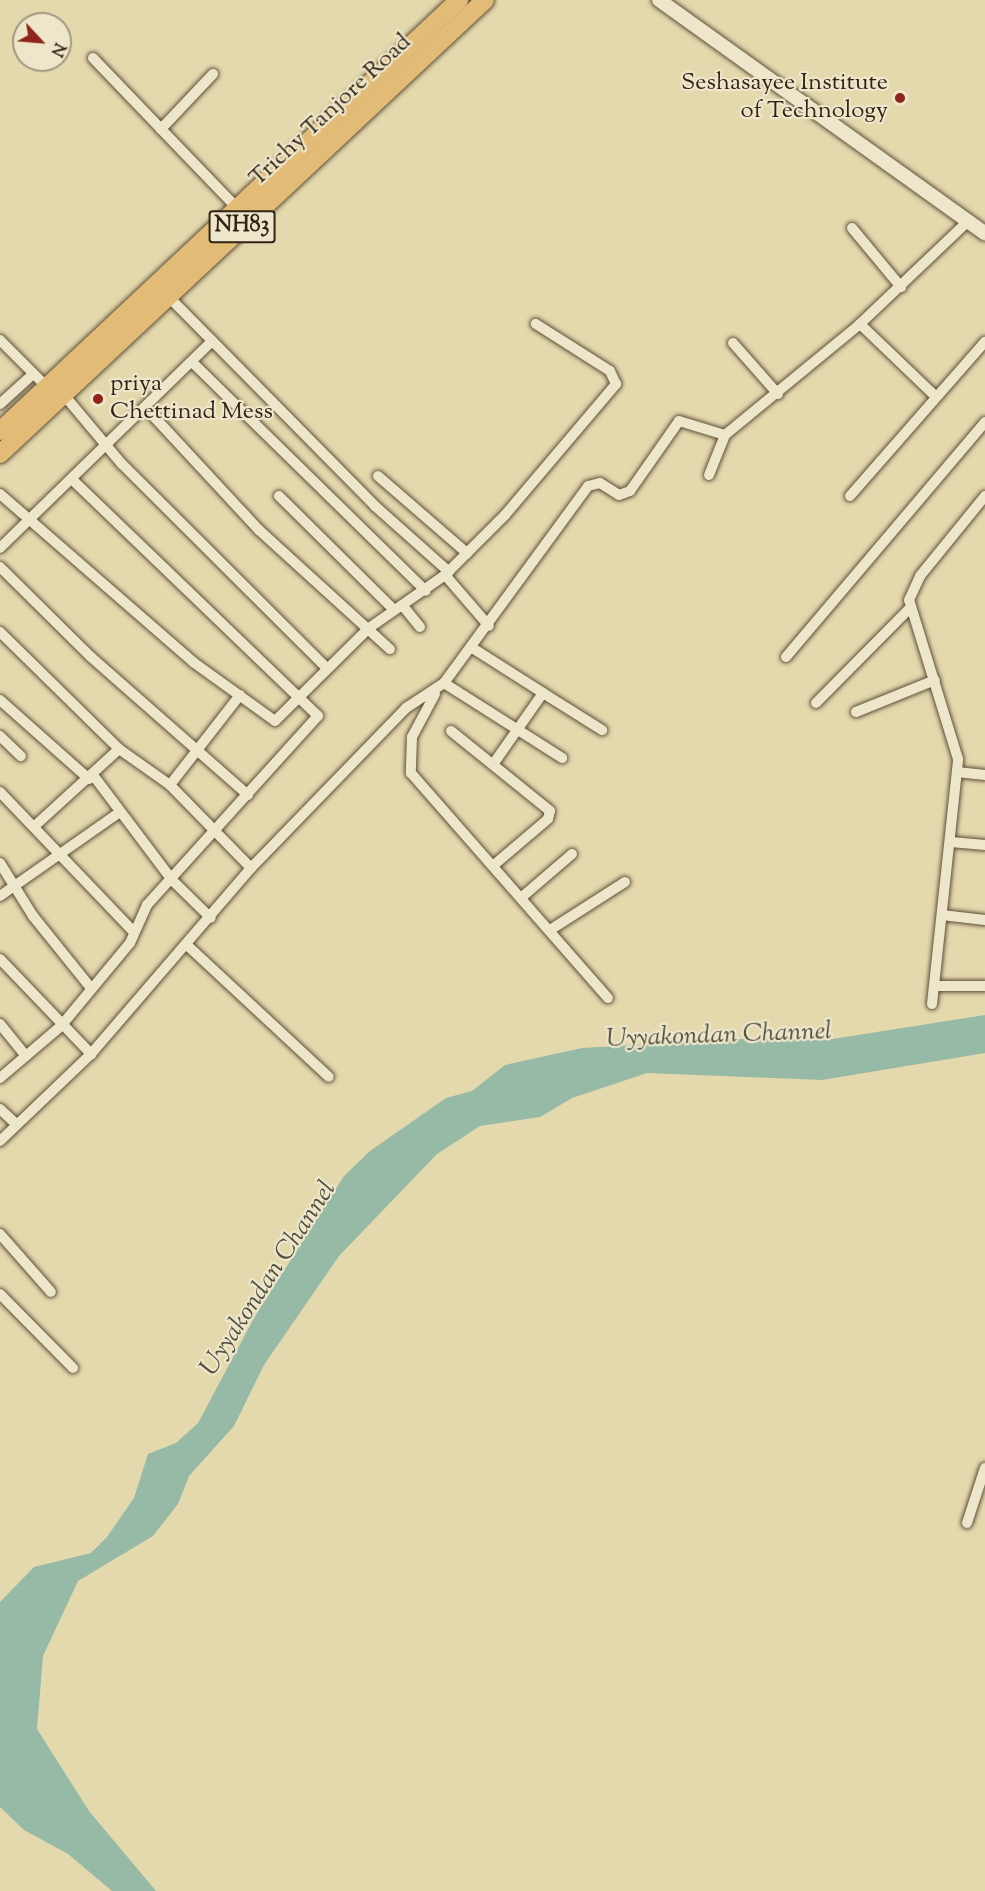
<!DOCTYPE html>
<style>
body{margin:0}
#map{position:relative;width:985px;height:1891px;overflow:hidden;background:#e4d8ad;font-family:"Sorts Mill Goudy",serif}
div>[style]{position:absolute}
.water>*{inset:0;background:#96baa6}
.roads{filter:drop-shadow(0 0 2px #5e503a) drop-shadow(0 0 2px #5e503a)}
.minor>*{height:10px;margin:-5px;padding:0 5px;transform-origin:5px;border-radius:5px;background:#ede6ca}
.tertiary>*{height:14px;margin:-7px;padding:0 7px;transform-origin:7px;border-radius:7px;background:#ede6ca}
.trunk>*{height:18px;margin:-9px;padding:0 9px;transform-origin:9px;border-radius:9px;background:#e2bc76}
.dots>*{width:16px;height:16px;translate:-50% -50%;box-sizing:border-box;border:3px solid #ede6ca;border-radius:50%}
span{translate:-50% -50%;white-space:nowrap;text-align:center;line-height:1.15;-webkit-text-stroke:4.5px #ede6ca;paint-order:stroke}
.shield-label span{padding:2px 4px;background:#ede6ca;border:2px solid;border-radius:4px;-webkit-text-stroke-width:0}
.shield-label{font-size:22px;color:#322314;font-weight:700}
.poi-label{font-size:24px;color:#322314}
.right{translate:-100% -50%;text-align:right}
.left{translate:0 -50%;text-align:left}
.street-label{font-size:24px;color:#322314}
.water-label{font-size:26px;color:#505040;font-style:italic}
.north{position:absolute;left:12px;top:12px;width:60px;height:60px;box-sizing:border-box;background:#ede6ca;border:2px solid #a29881;border-radius:50%;rotate:116deg;font-size:16px;font-weight:700;line-height:24px;text-align:center;color:#322314}
.north::after{content:'';display:block;margin:auto;width:21px;height:27px;background:#8f2418;clip-path:polygon(50% 0,100% 100%,50% 72%,0 100%)}
</style>
<div id="map">
<div class="water">
<i style="clip-path:polygon(985px 1015px,985px 1053px,822px 1080px,647px 1073px,572px 1098px,540px 1117px,480px 1126px,437px 1154px,339px 1256px,264px 1365px,234px 1426px,189px 1476px,178px 1504px,153px 1536px,78px 1581px,43px 1656px,37px 1729px,89px 1811px,156px 1891px,112px 1891px,68px 1854px,24px 1830px,0 1807px,0 1602px,34px 1567px,91px 1553px,107px 1537px,134px 1498px,148px 1454px,176px 1443px,198px 1423px,254px 1318px,344px 1176px,370px 1151px,446px 1098px,472px 1091px,505px 1065px,582px 1048px,740px 1039px,826px 1040px)"></i>
</div>
<div class="roads">
<div class="minor">
<i style="left:93px;top:58px;width:98px;rotate:46.2deg"></i>
<i style="left:213px;top:74px;width:76px;rotate:133.4deg"></i>
<i style="left:161px;top:129px;width:110px;rotate:46.1deg"></i>
<i style="left:852px;top:228px;width:77px;rotate:50.3deg"></i>
<i style="left:168px;top:296px;width:295px;rotate:45.4deg"></i>
<i style="left:375px;top:506px;width:99px;rotate:41.7deg"></i>
<i style="left:860px;top:324px;width:105px;rotate:43.8deg"></i>
<i style="left:0;top:340px;width:66px;rotate:45deg"></i>
<i style="left:733px;top:343px;width:68px;rotate:48.6deg"></i>
<i style="left:192px;top:362px;width:327px;rotate:44.4deg"></i>
<i style="left:64px;top:395px;width:90px;rotate:50deg"></i>
<i style="left:122px;top:464px;width:289px;rotate:44.9deg"></i>
<i style="left:0;top:404px;width:43px;rotate:-42.2deg"></i>
<i style="left:145px;top:407px;width:168px;rotate:47.2deg"></i>
<i style="left:259px;top:530px;width:177px;rotate:42.3deg"></i>
<i style="left:709px;top:475px;width:43px;rotate:-68.2deg"></i>
<i style="left:378px;top:476px;width:118px;rotate:40.9deg"></i>
<i style="left:0;top:494px;width:256px;rotate:41deg"></i>
<i style="left:193px;top:662px;width:101px;rotate:35.7deg"></i>
<i style="left:275px;top:721px;width:132px;rotate:-44.7deg"></i>
<i style="left:369px;top:628px;width:93px;rotate:-34.9deg"></i>
<i style="left:445px;top:575px;width:85px;rotate:-45deg"></i>
<i style="left:505px;top:515px;width:172px;rotate:-49.7deg"></i>
<i style="left:616px;top:384px;width:14px;rotate:-115deg"></i>
<i style="left:610px;top:371px;width:88px;rotate:-147.6deg"></i>
<i style="left:279px;top:496px;width:162px;rotate:44.7deg"></i>
<i style="left:850px;top:496px;width:205px;rotate:-48.8deg"></i>
<i style="left:0;top:548px;width:296px;rotate:-44.3deg"></i>
<i style="left:0;top:567px;width:128px;rotate:44.7deg"></i>
<i style="left:91px;top:657px;width:209px;rotate:41.3deg"></i>
<i style="left:445px;top:575px;width:67px;rotate:49.2deg"></i>
<i style="left:403px;top:606px;width:27px;rotate:51deg"></i>
<i style="left:0;top:632px;width:167px;rotate:44.5deg"></i>
<i style="left:119px;top:749px;width:111px;rotate:137.6deg"></i>
<i style="left:474px;top:649px;width:82px;rotate:32.5deg"></i>
<i style="left:543px;top:693px;width:85px;rotate:125deg"></i>
<i style="left:786px;top:657px;width:308px;rotate:-49.7deg"></i>
<i style="left:444px;top:683px;width:140px;rotate:32.4deg"></i>
<i style="left:543px;top:693px;width:70px;rotate:32.1deg"></i>
<i style="left:435px;top:694px;width:49px;rotate:118.1deg"></i>
<i style="left:412px;top:737px;width:36px;rotate:92deg"></i>
<i style="left:411px;top:773px;width:299px;rotate:48.8deg"></i>
<i style="left:240px;top:695px;width:114px;rotate:127.9deg"></i>
<i style="left:170px;top:785px;width:116px;rotate:45.7deg"></i>
<i style="left:0;top:700px;width:119px;rotate:41.6deg"></i>
<i style="left:816px;top:703px;width:134px;rotate:-45.3deg"></i>
<i style="left:856px;top:712px;width:85px;rotate:-22.1deg"></i>
<i style="left:451px;top:731px;width:127px;rotate:38.9deg"></i>
<i style="left:550px;top:811px;width:8px;rotate:104deg"></i>
<i style="left:548px;top:819px;width:71px;rotate:139.6deg"></i>
<i style="left:0;top:736px;width:29px;rotate:44deg"></i>
<i style="left:119px;top:749px;width:62px;rotate:35.2deg"></i>
<i style="left:957px;top:772px;width:28px;rotate:6deg"></i>
<i style="left:93px;top:775px;width:131px;rotate:53deg"></i>
<i style="left:172px;top:880px;width:54px;rotate:44.3deg"></i>
<i style="left:0;top:792px;width:192px;rotate:46.3deg"></i>
<i style="left:951px;top:842px;width:34px;rotate:5deg"></i>
<i style="left:0;top:863px;width:62px;rotate:58.1deg"></i>
<i style="left:33px;top:916px;width:91px;rotate:51.2deg"></i>
<i style="left:0;top:896px;width:146px;rotate:-35deg"></i>
<i style="left:522px;top:897px;width:66px;rotate:-40.7deg"></i>
<i style="left:942px;top:915px;width:43px;rotate:6.6deg"></i>
<i style="left:550px;top:930px;width:89px;rotate:-32.6deg"></i>
<i style="left:188px;top:946px;width:192px;rotate:42.9deg"></i>
<i style="left:0;top:959px;width:132px;rotate:46.2deg"></i>
<i style="left:934px;top:986px;width:51px"></i>
<i style="left:932px;top:1004px;width:246px;rotate:-83.9deg"></i>
<i style="left:958px;top:759px;width:166px;rotate:-107.1deg"></i>
<i style="left:909px;top:600px;width:26px;rotate:-65deg"></i>
<i style="left:920px;top:576px;width:103px;rotate:-50.9deg"></i>
<i style="left:0;top:1024px;width:41px;rotate:50.9deg"></i>
<i style="left:0;top:1078px;width:80px;rotate:-40.4deg"></i>
<i style="left:61px;top:1026px;width:108px;rotate:-50.3deg"></i>
<i style="left:130px;top:943px;width:42px;rotate:-65.9deg"></i>
<i style="left:147px;top:905px;width:255px;rotate:-47.9deg"></i>
<i style="left:318px;top:716px;width:340px;rotate:-136.1deg"></i>
<i style="left:0;top:1109px;width:22px;rotate:43deg"></i>
<i style="left:0;top:1141px;width:126px;rotate:-43.7deg"></i>
<i style="left:91px;top:1054px;width:245px;rotate:-49.3deg"></i>
<i style="left:251px;top:868px;width:223px;rotate:-45.9deg"></i>
<i style="left:406px;top:708px;width:45px;rotate:-33.3deg"></i>
<i style="left:444px;top:683px;width:244px;rotate:-53.8deg"></i>
<i style="left:588px;top:486px;width:12px;rotate:-14deg"></i>
<i style="left:600px;top:483px;width:22px;rotate:32deg"></i>
<i style="left:619px;top:495px;width:12px;rotate:-20deg"></i>
<i style="left:630px;top:491px;width:85px;rotate:-55deg"></i>
<i style="left:679px;top:421px;width:48px;rotate:16.9deg"></i>
<i style="left:725px;top:435px;width:175px;rotate:-39.4deg"></i>
<i style="left:860px;top:324px;width:149px;rotate:-43.6deg"></i>
<i style="left:0;top:1234px;width:77px;rotate:48.7deg"></i>
<i style="left:0;top:1294px;width:104px;rotate:45.4deg"></i>
<i style="left:967px;top:1523px;width:58px;rotate:-71.9deg"></i>
</div>
<div class="tertiary">
<i style="left:659px;top:0;width:401px;rotate:35.6deg"></i>
</div>
<div class="trunk">
<i style="left:0;top:431px;width:630px;rotate:-43.2deg"></i>
<i style="left:0;top:454px;width:664px;rotate:-43.11deg"></i>
</div>
</div>
<div class="dots">
<i style="left:900px;top:98px;background:#8f2418"></i>
<i style="left:98px;top:399px;background:#8f2418"></i>
</div>
<div class="shield-label">
<span style="left:242px;top:227px">NH83</span>
</div>
<div class="poi-label">
<span class="right" style="left:888px;top:98px">Seshasayee Institute<br>of Technology</span>
<span class="left" style="left:110px;top:399px">priya<br>Chettinad Mess</span>
</div>
<div class="street-label">
<span style="left:331px;top:111px;rotate:-43deg">Trichy Tanjore Road</span>
</div>
<div class="water-label">
<span style="left:719px;top:1036px;rotate:-2deg">Uyyakondan Channel</span>
<span style="left:269px;top:1279px;rotate:-57deg">Uyyakondan Channel</span>
</div>
<div class="north">N</div>
</div>
